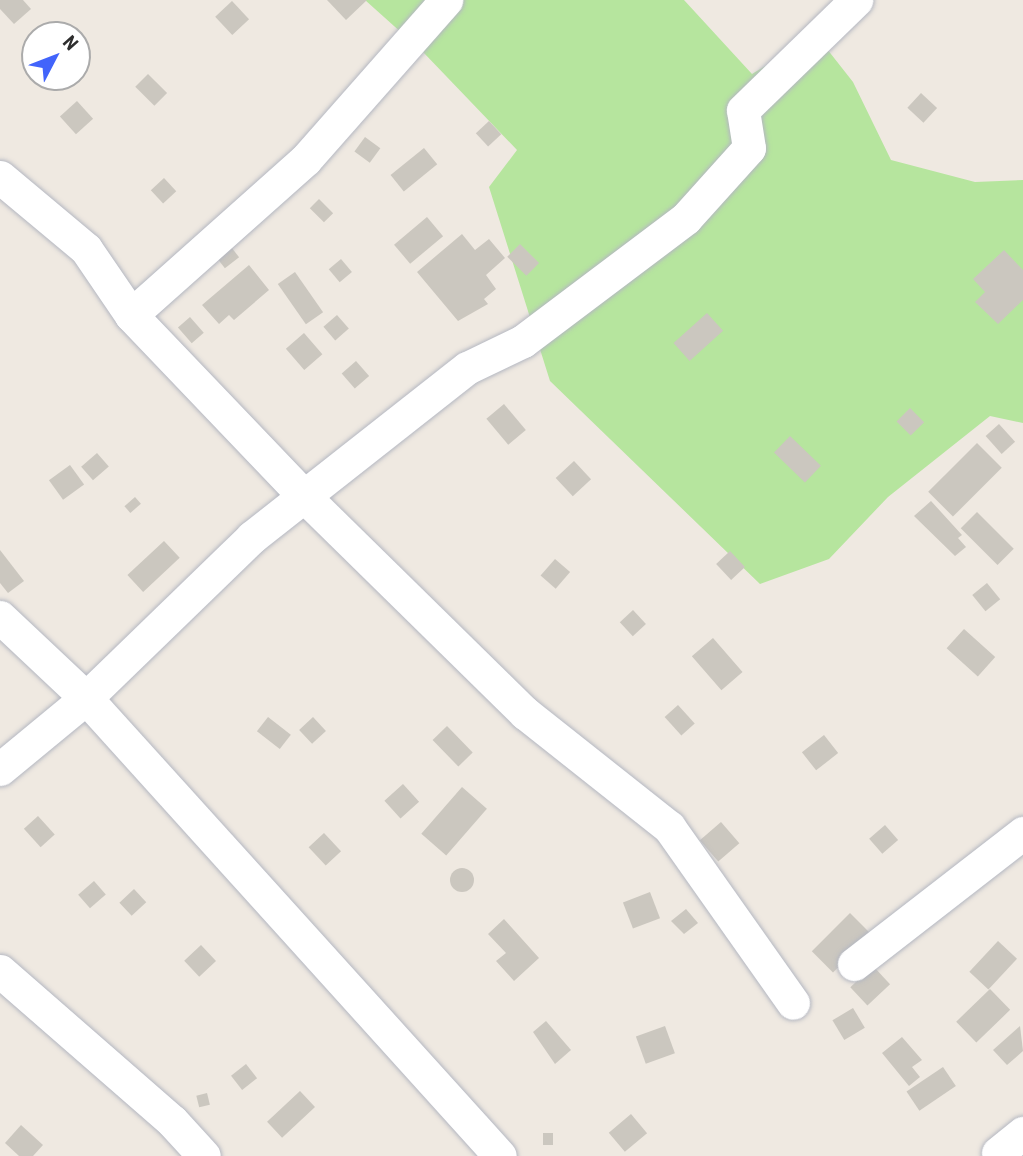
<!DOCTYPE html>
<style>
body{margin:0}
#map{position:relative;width:1023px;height:1156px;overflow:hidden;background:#efe9e1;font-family:"Roboto Condensed",sans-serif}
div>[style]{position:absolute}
.green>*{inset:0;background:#b6e59e}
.building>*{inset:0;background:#cbc7bf;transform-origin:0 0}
.round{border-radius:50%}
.roads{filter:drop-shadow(0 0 2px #b4b7c1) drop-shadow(0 0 2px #b4b7c1)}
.minor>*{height:33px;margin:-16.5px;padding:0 16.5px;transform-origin:16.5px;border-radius:16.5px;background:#fff}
span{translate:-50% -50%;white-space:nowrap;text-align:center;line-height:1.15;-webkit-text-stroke:6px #fff;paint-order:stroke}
.north{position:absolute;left:21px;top:21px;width:70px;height:70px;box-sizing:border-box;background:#fff;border:2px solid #ababab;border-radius:50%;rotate:48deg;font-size:19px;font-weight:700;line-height:28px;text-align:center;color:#2e2e2e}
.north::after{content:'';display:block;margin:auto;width:24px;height:32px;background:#4264fb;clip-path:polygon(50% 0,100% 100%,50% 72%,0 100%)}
</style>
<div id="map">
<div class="green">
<i style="clip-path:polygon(365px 0,684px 0,752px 74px,816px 35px,853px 82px,891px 160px,975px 182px,1023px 180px,1023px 423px,990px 416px,888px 497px,829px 559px,760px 584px,550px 381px,489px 187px,517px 150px,423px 52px)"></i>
</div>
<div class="building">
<i style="clip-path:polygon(0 0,23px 0,31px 9px,14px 24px,0 9px)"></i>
<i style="clip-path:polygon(327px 0,367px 0,346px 20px)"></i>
<i style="left:232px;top:1px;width:25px;height:23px;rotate:47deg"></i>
<i style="left:148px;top:74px;width:27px;height:18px;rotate:45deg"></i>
<i style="left:921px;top:93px;width:22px;height:20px;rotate:43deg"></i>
<i style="left:77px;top:101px;width:24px;height:23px;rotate:48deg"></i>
<i style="left:489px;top:121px;width:18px;height:18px;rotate:47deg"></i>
<i style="left:365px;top:137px;width:19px;height:18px;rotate:36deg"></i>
<i style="left:424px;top:148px;width:21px;height:43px;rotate:51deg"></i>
<i style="left:164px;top:178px;width:18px;height:18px;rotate:47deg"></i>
<i style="left:319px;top:199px;width:20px;height:13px;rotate:45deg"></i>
<i style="left:427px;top:217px;width:25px;height:43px;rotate:50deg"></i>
<i style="clip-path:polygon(462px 234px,475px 250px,489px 239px,505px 258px,486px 275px,496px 289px,484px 299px,488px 304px,458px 321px,417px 272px)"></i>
<i style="left:228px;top:243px;width:18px;height:18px;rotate:52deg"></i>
<i style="left:520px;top:244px;width:27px;height:18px;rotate:45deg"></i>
<i style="clip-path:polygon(1004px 250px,1023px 270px,1023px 300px,998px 324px,975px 302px,985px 292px,973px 279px)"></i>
<i style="left:341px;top:259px;width:17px;height:16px;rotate:50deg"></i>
<i style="clip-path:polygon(249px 265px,269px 290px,234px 320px,229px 315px,219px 324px,202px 305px)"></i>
<i style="left:295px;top:272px;width:49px;height:21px;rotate:55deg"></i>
<i style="left:707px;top:313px;width:24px;height:45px;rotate:48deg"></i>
<i style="left:337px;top:315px;width:18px;height:18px;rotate:49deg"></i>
<i style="left:190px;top:317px;width:21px;height:16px;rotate:49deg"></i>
<i style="left:304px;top:333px;width:28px;height:24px;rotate:49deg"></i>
<i style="left:356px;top:361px;width:20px;height:19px;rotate:49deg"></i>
<i style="left:504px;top:404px;width:34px;height:23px;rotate:50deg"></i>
<i style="left:910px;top:408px;width:20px;height:19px;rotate:45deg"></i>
<i style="left:999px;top:424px;width:24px;height:18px;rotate:48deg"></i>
<i style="left:790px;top:436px;width:43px;height:23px;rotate:44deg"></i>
<i style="left:977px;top:443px;width:35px;height:69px;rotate:45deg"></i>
<i style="left:97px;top:453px;width:18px;height:21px;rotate:49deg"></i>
<i style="left:574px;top:461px;width:25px;height:25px;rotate:47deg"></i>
<i style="left:70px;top:465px;width:24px;height:26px;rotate:54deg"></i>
<i style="left:135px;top:497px;width:9px;height:14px;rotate:49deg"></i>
<i style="clip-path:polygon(931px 501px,962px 535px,958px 538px,966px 547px,955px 556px,914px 516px)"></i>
<i style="left:977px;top:512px;width:52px;height:23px;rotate:45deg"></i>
<i style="left:164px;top:541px;width:23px;height:50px;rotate:47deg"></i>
<i style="clip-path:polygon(0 550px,24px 581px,8px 593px,0 583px)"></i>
<i style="left:730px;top:551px;width:22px;height:19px;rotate:47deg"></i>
<i style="left:555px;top:559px;width:20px;height:22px;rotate:41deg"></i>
<i style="left:987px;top:583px;width:21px;height:19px;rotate:51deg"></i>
<i style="left:633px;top:610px;width:19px;height:18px;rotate:47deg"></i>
<i style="left:964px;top:629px;width:42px;height:26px;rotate:42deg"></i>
<i style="left:713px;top:638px;width:45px;height:28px;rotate:49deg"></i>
<i style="left:678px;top:705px;width:25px;height:18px;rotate:48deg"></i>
<i style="left:268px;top:717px;width:29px;height:18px;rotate:38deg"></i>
<i style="left:313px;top:717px;width:19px;height:19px;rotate:47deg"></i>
<i style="left:447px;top:726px;width:37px;height:20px;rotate:46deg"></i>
<i style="left:824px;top:735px;width:23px;height:28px;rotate:52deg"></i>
<i style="left:403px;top:784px;width:24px;height:25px;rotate:48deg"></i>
<i style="left:462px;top:787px;width:33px;height:62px;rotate:41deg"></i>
<i style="left:38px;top:816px;width:25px;height:19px;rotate:48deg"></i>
<i style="left:721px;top:822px;width:28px;height:28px;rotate:49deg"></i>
<i style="left:885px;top:825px;width:20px;height:21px;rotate:49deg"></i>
<i style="left:324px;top:833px;width:25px;height:21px;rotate:47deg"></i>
<i class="round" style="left:450px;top:868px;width:24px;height:24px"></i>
<i style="left:94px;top:881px;width:18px;height:21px;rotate:49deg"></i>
<i style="left:134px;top:889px;width:18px;height:20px;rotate:47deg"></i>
<i style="left:650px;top:892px;width:28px;height:29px;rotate:69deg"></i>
<i style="clip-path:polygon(686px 909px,698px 923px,684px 934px,671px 921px)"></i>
<i style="left:850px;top:913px;width:30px;height:54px;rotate:45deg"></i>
<i style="clip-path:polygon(504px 919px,539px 958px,514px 981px,496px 961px,506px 953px,488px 934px)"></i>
<i style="left:998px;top:941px;width:26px;height:42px;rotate:43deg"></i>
<i style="left:201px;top:945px;width:22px;height:23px;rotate:47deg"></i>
<i style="left:873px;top:966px;width:25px;height:31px;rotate:47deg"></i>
<i style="left:990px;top:989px;width:29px;height:47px;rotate:46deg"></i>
<i style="left:853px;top:1008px;width:23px;height:24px;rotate:59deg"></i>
<i style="clip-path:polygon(546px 1021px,571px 1050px,555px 1064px,533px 1032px)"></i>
<i style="left:665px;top:1026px;width:29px;height:31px;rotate:70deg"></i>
<i style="clip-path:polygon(1020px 1026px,1023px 1051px,1007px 1065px,993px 1050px)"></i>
<i style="clip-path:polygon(902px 1037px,922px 1060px,912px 1067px,920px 1077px,909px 1086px,882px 1053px)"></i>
<i style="left:246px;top:1064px;width:18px;height:19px;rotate:52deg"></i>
<i style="left:943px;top:1067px;width:23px;height:44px;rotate:56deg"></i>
<i style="left:300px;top:1091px;width:22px;height:45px;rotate:47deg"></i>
<i style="left:207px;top:1093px;width:12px;height:11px;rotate:76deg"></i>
<i style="left:631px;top:1114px;width:25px;height:29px;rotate:50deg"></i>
<i style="clip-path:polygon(21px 1125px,43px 1145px,33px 1156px,19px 1156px,5px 1143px)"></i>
<i style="left:543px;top:1133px;width:10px;height:12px"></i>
</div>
<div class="roads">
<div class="minor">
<i style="left:0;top:177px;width:112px;rotate:39.9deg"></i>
<i style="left:86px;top:249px;width:80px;rotate:55.7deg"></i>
<i style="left:131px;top:315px;width:250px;rotate:46.3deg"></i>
<i style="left:304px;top:496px;width:310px;rotate:44.5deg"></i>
<i style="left:525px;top:713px;width:184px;rotate:38.4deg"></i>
<i style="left:669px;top:827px;width:215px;rotate:54.8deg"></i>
<i style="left:131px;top:315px;width:234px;rotate:-41.7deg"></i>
<i style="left:306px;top:159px;width:212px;rotate:-48.6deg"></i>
<i style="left:0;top:617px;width:118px;rotate:43.3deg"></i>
<i style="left:86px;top:698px;width:617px;rotate:47.89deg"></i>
<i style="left:0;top:769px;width:112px;rotate:-39.5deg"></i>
<i style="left:86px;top:698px;width:231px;rotate:-44.1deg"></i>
<i style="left:252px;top:537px;width:273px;rotate:-38.2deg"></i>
<i style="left:467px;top:368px;width:62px;rotate:-25.7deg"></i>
<i style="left:523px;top:341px;width:204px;rotate:-37deg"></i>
<i style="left:686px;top:218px;width:94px;rotate:-48deg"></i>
<i style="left:749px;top:148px;width:38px;rotate:-99deg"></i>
<i style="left:743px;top:110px;width:158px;rotate:-44.2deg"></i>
<i style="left:854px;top:964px;width:214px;rotate:-37.8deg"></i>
<i style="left:0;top:971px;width:228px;rotate:41.1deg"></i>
<i style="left:172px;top:1121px;width:47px;rotate:47.6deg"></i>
<i style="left:998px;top:1153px;width:32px;rotate:-39deg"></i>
</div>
</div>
<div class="north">N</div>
</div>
